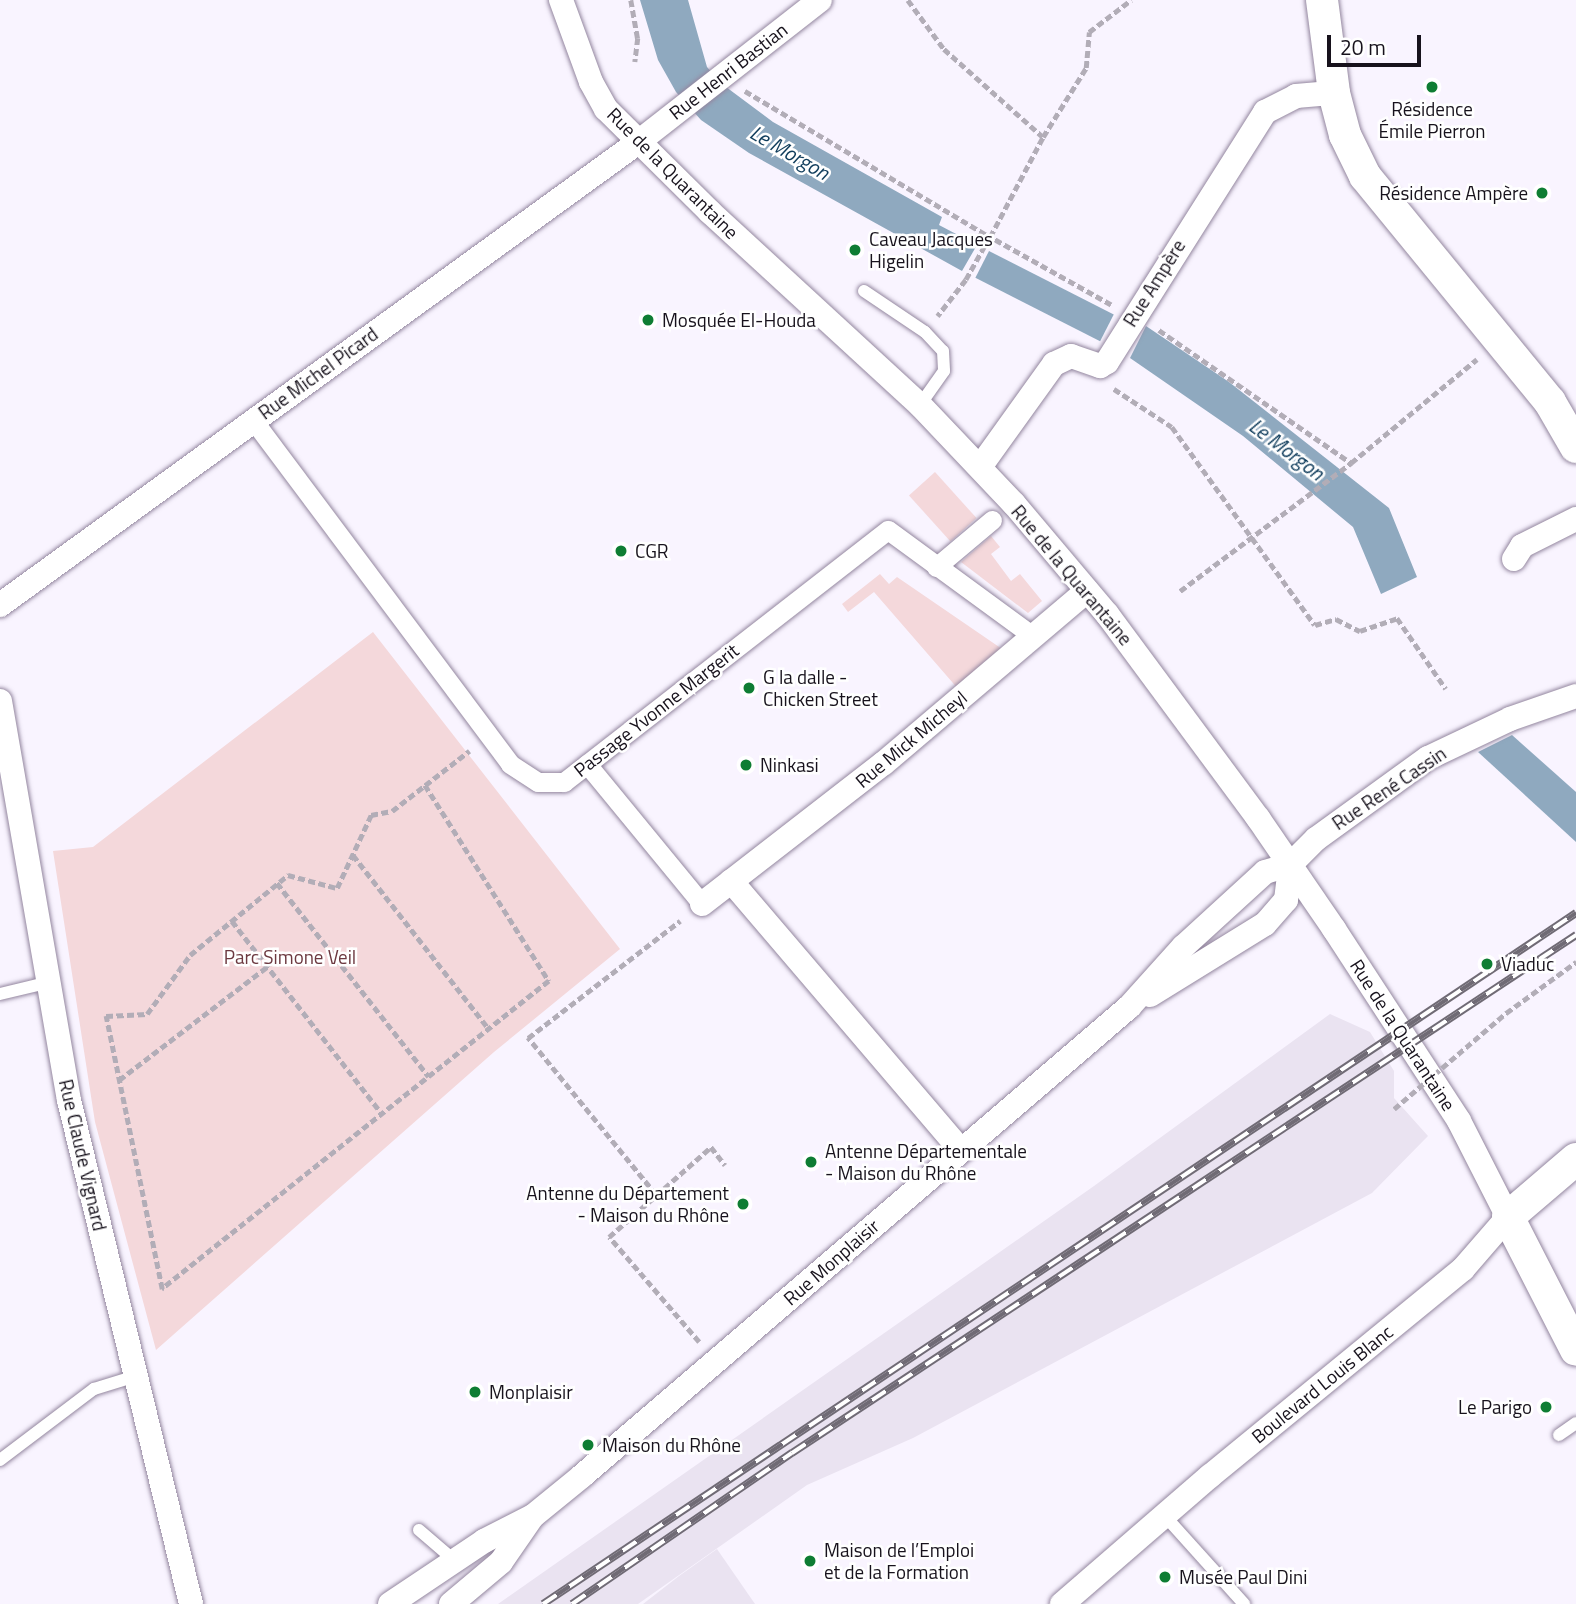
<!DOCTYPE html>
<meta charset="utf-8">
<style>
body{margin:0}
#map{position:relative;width:1576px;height:1604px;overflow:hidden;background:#f9f4ff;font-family:"Titillium Web",sans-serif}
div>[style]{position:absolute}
.built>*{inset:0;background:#eae3f1}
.green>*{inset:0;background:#f4d8db;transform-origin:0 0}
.water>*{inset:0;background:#8fa9bf;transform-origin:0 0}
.path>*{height:4.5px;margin-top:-2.25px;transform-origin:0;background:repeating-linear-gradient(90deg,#b2adb7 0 7px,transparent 0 10.5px)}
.roads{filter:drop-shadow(0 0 2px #93869f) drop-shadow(0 0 2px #93869f)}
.service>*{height:12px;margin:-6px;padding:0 6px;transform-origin:6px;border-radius:6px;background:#fff}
.pedestrian>*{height:19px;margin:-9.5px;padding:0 9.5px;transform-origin:9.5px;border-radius:9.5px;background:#fff}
.minor>*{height:24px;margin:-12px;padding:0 12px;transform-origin:12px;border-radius:12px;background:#fff}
.tertiary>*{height:32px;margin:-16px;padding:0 16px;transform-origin:16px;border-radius:16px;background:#fff}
.rail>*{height:8px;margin-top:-4px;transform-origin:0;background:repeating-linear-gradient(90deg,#fff 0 16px,#706b75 0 32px);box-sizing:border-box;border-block:2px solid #706b75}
.path-bridge>*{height:4.5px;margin-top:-2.25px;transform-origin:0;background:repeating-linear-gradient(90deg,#b2adb7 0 7px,transparent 0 10.5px)}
.dots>*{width:19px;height:19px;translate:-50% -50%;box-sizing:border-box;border:4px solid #fff;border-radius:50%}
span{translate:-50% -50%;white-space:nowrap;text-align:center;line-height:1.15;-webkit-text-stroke:5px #fff;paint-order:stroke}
.street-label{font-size:19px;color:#17121c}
.poi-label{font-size:19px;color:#17121c}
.right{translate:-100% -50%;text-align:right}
.left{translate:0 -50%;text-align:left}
.park-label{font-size:19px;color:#6c3940}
.water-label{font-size:21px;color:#103d5c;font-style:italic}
.scale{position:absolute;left:1327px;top:35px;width:94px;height:32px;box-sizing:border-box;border:4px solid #17121c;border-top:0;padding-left:9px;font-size:21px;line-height:24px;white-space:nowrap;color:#17121c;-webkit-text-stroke:5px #fff;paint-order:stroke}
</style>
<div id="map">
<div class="built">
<i style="clip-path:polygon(1330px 1014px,1370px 1032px,1394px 1071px,1394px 1098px,1428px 1136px,1372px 1193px,913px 1438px,807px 1485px,638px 1604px,498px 1604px,1094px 1186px)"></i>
<i style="clip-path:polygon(717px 1549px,755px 1604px,643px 1604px,679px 1576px)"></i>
</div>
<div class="green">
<i style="left:935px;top:472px;width:62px;height:35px;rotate:48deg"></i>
<i style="clip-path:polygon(991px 536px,1000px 547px,991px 554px,1011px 581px,1020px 574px,1042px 601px,1028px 613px,961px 562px)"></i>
<i style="clip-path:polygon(880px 574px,889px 584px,897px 577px,1005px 651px,959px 690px,874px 592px,848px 612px,842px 604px)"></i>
<i style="clip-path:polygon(373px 632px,620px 949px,494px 1052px,156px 1350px,95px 1122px,53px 851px,93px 847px)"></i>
</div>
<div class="water">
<i style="clip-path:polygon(640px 0,688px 0,707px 67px,722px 84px,773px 122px,942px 217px,939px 225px,977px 245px,962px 271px,749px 153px,701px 120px,676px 92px,658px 60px)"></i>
<i style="left:989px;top:251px;width:140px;height:30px;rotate:27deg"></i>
<i style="clip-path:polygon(1146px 326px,1229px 382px,1389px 508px,1417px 577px,1381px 594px,1353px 527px,1243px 436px,1130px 358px)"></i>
<i style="clip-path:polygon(1512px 735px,1576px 792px,1576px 842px,1478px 752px)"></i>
</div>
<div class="path">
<i style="left:631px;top:0;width:39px;rotate:80deg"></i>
<i style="left:638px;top:38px;width:24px;rotate:97deg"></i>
<i style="left:908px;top:0;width:61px;rotate:53.7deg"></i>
<i style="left:944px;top:49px;width:132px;rotate:41.6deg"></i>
<i style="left:745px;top:91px;width:285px;rotate:30.8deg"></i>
<i style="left:990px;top:237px;width:49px;rotate:119.2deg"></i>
<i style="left:966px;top:280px;width:46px;rotate:127.9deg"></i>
<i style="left:1111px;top:305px;width:139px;rotate:-150.7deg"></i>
<i style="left:990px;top:237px;width:113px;rotate:-62.1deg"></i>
<i style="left:1043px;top:137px;width:81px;rotate:-58.1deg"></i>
<i style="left:1086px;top:68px;width:36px;rotate:-85deg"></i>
<i style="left:1089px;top:32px;width:53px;rotate:-37.3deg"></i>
<i style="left:1159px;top:330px;width:234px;rotate:34.7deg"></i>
<i style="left:1351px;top:463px;width:163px;rotate:-39.5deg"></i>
<i style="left:1114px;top:389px;width:69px;rotate:33.2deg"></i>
<i style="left:1172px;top:427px;width:244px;rotate:54.2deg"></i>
<i style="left:1315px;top:625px;width:22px;rotate:-16deg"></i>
<i style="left:1336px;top:619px;width:27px;rotate:27deg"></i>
<i style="left:1360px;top:631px;width:39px;rotate:-19deg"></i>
<i style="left:1397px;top:618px;width:86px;rotate:55.4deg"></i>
<i style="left:1180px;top:591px;width:214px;rotate:-36.8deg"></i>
<i style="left:425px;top:785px;width:232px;rotate:57.7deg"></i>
<i style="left:549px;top:981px;width:495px;rotate:141.5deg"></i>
<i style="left:162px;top:1289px;width:279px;rotate:-101.6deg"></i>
<i style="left:106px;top:1016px;width:41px;rotate:-2.8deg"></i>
<i style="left:147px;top:1014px;width:73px;rotate:-53.9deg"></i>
<i style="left:190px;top:955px;width:127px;rotate:-39.2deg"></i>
<i style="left:288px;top:875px;width:51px;rotate:14.9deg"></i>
<i style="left:337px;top:888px;width:81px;rotate:-65deg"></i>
<i style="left:371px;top:815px;width:21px;rotate:-11deg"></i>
<i style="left:392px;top:811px;width:98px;rotate:-37.9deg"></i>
<i style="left:353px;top:855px;width:221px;rotate:52deg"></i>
<i style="left:277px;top:883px;width:246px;rotate:51.9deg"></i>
<i style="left:232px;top:921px;width:244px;rotate:52.1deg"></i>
<i style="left:119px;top:1080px;width:188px;rotate:-37.4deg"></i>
<i style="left:656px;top:1195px;width:203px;rotate:-129.2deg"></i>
<i style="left:528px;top:1038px;width:192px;rotate:-37.6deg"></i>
<i style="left:699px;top:1342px;width:138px;rotate:-130.6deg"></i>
<i style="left:609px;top:1237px;width:136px;rotate:-41.4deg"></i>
<i style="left:711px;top:1147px;width:23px;rotate:52deg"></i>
</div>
<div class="roads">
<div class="service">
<i style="left:864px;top:291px;width:73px;rotate:33.9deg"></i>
<i style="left:925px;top:332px;width:26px;rotate:47deg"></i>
<i style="left:943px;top:351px;width:20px;rotate:87deg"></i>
<i style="left:944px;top:371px;width:42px;rotate:125.2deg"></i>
<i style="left:0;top:994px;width:51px;rotate:-13.5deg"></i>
<i style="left:1559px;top:1435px;width:21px;rotate:-35deg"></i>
<i style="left:0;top:1460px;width:118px;rotate:-37.1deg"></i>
<i style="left:94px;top:1389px;width:44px;rotate:-17.2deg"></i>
<i style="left:1164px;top:1515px;width:120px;rotate:48deg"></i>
<i style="left:419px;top:1530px;width:48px;rotate:40.7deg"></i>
</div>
<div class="pedestrian">
<i style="left:253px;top:420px;width:429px;rotate:53.2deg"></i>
<i style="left:510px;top:764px;width:33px;rotate:33deg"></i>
<i style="left:538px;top:782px;width:26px"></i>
<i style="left:564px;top:782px;width:410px;rotate:-37.9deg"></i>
<i style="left:888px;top:530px;width:180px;rotate:36.2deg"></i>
<i style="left:936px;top:567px;width:73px;rotate:-40deg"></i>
<i style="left:587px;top:764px;width:181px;rotate:50.6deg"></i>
</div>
<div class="minor">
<i style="left:561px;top:0;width:87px;rotate:69.9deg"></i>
<i style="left:591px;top:82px;width:31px;rotate:61deg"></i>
<i style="left:606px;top:109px;width:146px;rotate:44.7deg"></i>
<i style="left:710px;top:212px;width:285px;rotate:42.6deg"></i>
<i style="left:920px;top:405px;width:137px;rotate:46.5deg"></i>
<i style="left:1014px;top:504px;width:144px;rotate:49.8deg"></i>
<i style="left:1107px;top:614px;width:254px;rotate:53.5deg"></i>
<i style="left:1258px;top:818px;width:135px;rotate:55.6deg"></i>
<i style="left:1334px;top:929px;width:229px;rotate:56.9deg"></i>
<i style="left:1459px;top:1121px;width:108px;rotate:63deg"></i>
<i style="left:1508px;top:1217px;width:69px;rotate:130.9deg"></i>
<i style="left:1463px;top:1269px;width:327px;rotate:140.7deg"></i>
<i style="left:1210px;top:1476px;width:196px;rotate:139.1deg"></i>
<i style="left:980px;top:467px;width:127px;rotate:-54.3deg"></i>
<i style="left:1054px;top:364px;width:19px;rotate:-25deg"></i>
<i style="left:1071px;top:356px;width:31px;rotate:19deg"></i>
<i style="left:1100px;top:366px;width:8px;rotate:-30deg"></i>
<i style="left:1107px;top:362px;width:296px;rotate:-57.7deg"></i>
<i style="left:1265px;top:112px;width:35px;rotate:-27deg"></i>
<i style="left:1296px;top:96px;width:38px;rotate:-5deg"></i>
<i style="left:1514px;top:559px;width:15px;rotate:-58deg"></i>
<i style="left:1522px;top:546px;width:60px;rotate:-26.6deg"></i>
<i style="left:0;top:605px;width:787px;rotate:-35.95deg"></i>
<i style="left:637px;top:143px;width:232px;rotate:-38deg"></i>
<i style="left:0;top:701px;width:405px;rotate:80.2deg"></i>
<i style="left:69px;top:1100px;width:519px;rotate:76.39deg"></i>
<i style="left:731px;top:881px;width:354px;rotate:49.5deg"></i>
<i style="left:702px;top:904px;width:230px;rotate:-37.8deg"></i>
<i style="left:884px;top:763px;width:266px;rotate:-40.3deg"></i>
<i style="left:1150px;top:995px;width:135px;rotate:-31.7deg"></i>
<i style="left:1265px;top:924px;width:32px;rotate:-49deg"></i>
<i style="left:1286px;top:900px;width:35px;rotate:-83deg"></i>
<i style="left:390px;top:1604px;width:113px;rotate:-33.8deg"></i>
<i style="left:484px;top:1541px;width:55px;rotate:-27deg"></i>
<i style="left:533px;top:1516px;width:63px;rotate:-39.2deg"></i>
<i style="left:582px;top:1476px;width:721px;rotate:-40.61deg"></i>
<i style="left:1129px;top:1007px;width:81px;rotate:-48deg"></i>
<i style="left:1183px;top:947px;width:111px;rotate:-42.4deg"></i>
<i style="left:1265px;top:872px;width:26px;rotate:-16deg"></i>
<i style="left:1290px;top:865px;width:37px;rotate:-45deg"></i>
<i style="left:1316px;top:839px;width:138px;rotate:-35.9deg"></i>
<i style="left:1428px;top:758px;width:91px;rotate:-25.4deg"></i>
<i style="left:1510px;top:719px;width:70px;rotate:-19.2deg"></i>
<i style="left:451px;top:1604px;width:65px;rotate:-40deg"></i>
<i style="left:501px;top:1562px;width:51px;rotate:-55.4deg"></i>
</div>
<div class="tertiary">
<i style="left:1322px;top:0;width:94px;rotate:82.6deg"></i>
<i style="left:1334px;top:93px;width:43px;rotate:75.3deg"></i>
<i style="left:1345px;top:135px;width:46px;rotate:64deg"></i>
<i style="left:1365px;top:176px;width:292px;rotate:50.7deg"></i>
<i style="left:1550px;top:402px;width:52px;rotate:60deg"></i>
<i style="left:1576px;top:1159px;width:89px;rotate:139.5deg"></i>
<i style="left:1508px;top:1217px;width:149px;rotate:62.9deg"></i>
</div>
</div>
<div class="rail">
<i style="left:543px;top:1604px;width:1243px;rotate:-33.78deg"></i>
<i style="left:572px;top:1604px;width:267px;rotate:-34.5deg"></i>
<i style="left:792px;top:1453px;width:940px;rotate:-33.45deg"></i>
</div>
<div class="path-bridge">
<i style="left:1394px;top:1109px;width:148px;rotate:-40.6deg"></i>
<i style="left:1506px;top:1013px;width:87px;rotate:-36.1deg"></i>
</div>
<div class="dots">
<i style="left:1432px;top:87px;background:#0e7d33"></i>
<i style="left:1542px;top:193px;background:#0e7d33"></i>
<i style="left:855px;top:250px;background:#0e7d33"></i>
<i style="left:648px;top:320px;background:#0e7d33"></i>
<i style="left:621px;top:551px;background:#0e7d33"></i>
<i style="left:749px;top:688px;background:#0e7d33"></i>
<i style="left:746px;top:765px;background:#0e7d33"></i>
<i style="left:1487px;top:964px;background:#0e7d33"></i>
<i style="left:811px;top:1162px;background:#0e7d33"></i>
<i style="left:743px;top:1204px;background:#0e7d33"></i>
<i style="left:475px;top:1392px;background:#0e7d33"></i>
<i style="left:1546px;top:1407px;background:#0e7d33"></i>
<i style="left:588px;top:1445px;background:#0e7d33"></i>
<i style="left:810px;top:1561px;background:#0e7d33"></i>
<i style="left:1165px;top:1577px;background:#0e7d33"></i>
</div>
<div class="street-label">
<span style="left:728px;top:71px;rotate:-38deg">Rue Henri Bastian</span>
<span style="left:673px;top:173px;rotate:45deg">Rue de la Quarantaine</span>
<span style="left:1154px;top:283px;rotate:-58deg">Rue Ampère</span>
<span style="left:318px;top:373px;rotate:-36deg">Rue Michel Picard</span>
<span style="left:1072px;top:575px;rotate:50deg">Rue de la Quarantaine</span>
<span style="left:656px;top:710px;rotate:-38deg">Passage Yvonne Margerit</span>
<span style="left:911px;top:739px;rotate:-40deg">Rue Mick Micheyl</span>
<span style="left:1389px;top:788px;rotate:-34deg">Rue René Cassin</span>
<span style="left:1403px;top:1035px;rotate:57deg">Rue de la Quarantaine</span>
<span style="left:83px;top:1155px;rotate:77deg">Rue Claude Vignard</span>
<span style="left:831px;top:1262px;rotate:-41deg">Rue Monplaisir</span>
<span style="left:1322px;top:1384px;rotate:-39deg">Boulevard Louis Blanc</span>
</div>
<div class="poi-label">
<span style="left:1432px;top:120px">Résidence<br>Émile Pierron</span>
<span class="right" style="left:1528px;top:193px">Résidence Ampère</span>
<span class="left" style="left:869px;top:250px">Caveau Jacques<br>Higelin</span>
<span class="left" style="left:662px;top:320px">Mosquée El-Houda</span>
<span class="left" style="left:635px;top:551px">CGR</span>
<span class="left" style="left:763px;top:688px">G la dalle -<br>Chicken Street</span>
<span class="left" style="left:760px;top:765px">Ninkasi</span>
<span class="left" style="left:1501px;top:964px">Viaduc</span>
<span class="left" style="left:825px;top:1162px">Antenne Départementale<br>- Maison du Rhône</span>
<span class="right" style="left:729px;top:1204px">Antenne du Département<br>- Maison du Rhône</span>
<span class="left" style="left:489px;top:1392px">Monplaisir</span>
<span class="right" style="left:1532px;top:1407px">Le Parigo</span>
<span class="left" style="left:602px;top:1445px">Maison du Rhône</span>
<span class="left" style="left:824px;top:1561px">Maison de l’Emploi<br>et de la Formation</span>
<span class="left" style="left:1179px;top:1577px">Musée Paul Dini</span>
</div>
<div class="park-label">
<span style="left:290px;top:957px">Parc Simone Veil</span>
</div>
<div class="water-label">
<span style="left:790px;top:152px;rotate:30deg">Le Morgon</span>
<span style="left:1287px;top:449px;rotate:37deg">Le Morgon</span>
</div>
<div class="scale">20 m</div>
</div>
